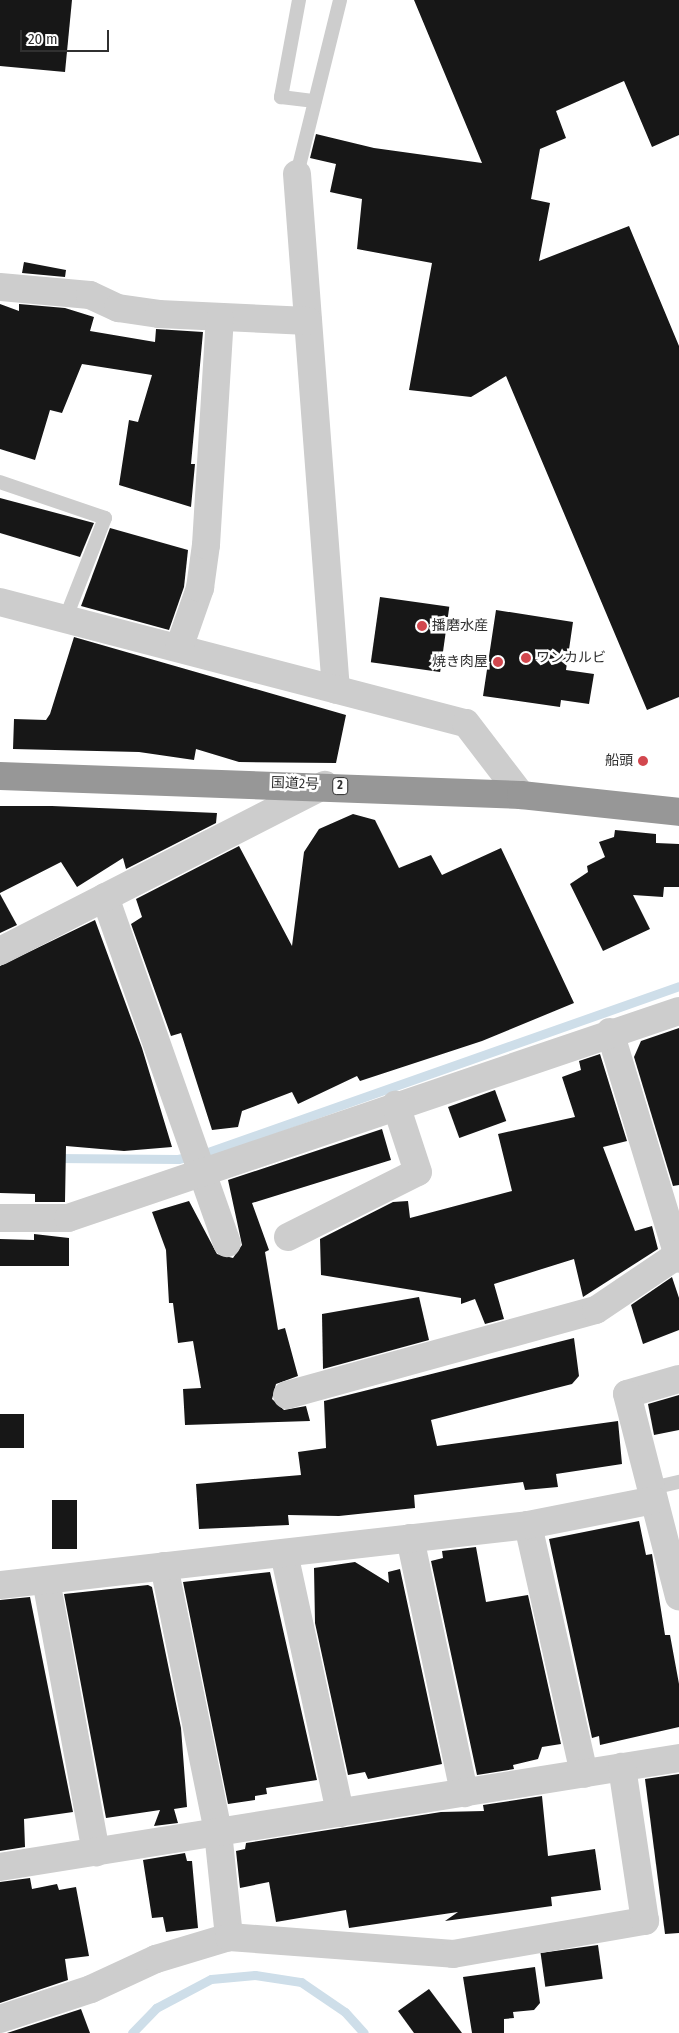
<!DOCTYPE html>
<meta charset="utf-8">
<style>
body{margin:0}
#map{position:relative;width:679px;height:2033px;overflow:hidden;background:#fff;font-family:"Fira Sans Condensed","Noto Sans JP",sans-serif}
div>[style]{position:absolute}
.stream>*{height:9px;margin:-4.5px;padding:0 4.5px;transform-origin:4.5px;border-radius:4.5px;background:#cedee9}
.building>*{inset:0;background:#171717;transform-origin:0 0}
.lane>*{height:14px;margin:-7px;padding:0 7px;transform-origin:7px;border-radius:7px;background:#cdcdcd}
.street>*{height:28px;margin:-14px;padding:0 14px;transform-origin:14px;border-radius:14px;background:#cdcdcd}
.highway>*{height:28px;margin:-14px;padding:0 14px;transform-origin:14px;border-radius:14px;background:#979797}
.dots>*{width:14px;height:14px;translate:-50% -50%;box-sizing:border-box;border:2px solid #fff;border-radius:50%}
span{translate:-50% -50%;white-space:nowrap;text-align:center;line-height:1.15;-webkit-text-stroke:5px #fff;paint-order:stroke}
.shield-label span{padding:1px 4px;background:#fff;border:1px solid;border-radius:4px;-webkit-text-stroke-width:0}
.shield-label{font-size:12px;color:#303030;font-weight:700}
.poi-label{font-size:14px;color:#303030}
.left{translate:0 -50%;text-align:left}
.right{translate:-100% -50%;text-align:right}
.street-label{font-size:14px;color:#303030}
.scale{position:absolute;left:20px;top:30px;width:89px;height:22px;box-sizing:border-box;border:2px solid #303030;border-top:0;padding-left:6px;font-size:15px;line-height:18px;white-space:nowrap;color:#303030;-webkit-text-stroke:4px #fff;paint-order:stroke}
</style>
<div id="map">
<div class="stream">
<i style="left:55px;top:1158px;width:123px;rotate:0.5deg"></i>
<i style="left:178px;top:1159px;width:31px;rotate:-13deg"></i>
<i style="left:208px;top:1152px;width:499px;rotate:-19.4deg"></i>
<i style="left:132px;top:2033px;width:35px;rotate:-46deg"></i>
<i style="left:156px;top:2008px;width:62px;rotate:-27.8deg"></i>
<i style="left:211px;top:1979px;width:44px;rotate:-5.2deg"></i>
<i style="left:255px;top:1975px;width:47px;rotate:8.7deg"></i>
<i style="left:301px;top:1982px;width:53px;rotate:34.3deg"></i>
<i style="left:345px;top:2012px;width:28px;rotate:48deg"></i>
</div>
<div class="building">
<i style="clip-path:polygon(0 0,72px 0,65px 72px,0 66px)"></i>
<i style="clip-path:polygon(414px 0,679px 0,679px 135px,652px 147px,624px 81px,556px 111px,566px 138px,540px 149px,531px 199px,550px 203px,539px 261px,629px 226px,679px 346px,679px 697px,647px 710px,506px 376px,471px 397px,409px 390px,432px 263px,357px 249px,362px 199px,330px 192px,336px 164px,310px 158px,316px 134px,374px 148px,482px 163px)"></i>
<i style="clip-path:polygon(24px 262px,66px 270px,65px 277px,22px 273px)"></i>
<i style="clip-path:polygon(0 304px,19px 311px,19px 304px,65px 308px,94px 317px,90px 331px,155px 342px,156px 329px,203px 332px,191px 464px,195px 464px,191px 507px,119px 485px,129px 420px,138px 422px,152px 375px,82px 364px,62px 413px,50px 410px,35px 460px,0 449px)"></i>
<i style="clip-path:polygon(0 498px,94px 523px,80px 557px,0 533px)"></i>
<i style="clip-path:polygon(110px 528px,188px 550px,184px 587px,169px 630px,81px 606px)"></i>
<i style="left:380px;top:597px;width:70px;height:66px;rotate:8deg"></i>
<i style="clip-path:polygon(496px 610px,573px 622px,566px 670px,594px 674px,589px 704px,561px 700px,560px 707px,483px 696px)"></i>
<i style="clip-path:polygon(74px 637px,346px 715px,336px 763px,239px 762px,196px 749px,194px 760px,139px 752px,13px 749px,14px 719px,46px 720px,50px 714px)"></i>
<i style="clip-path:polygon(0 806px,52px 806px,217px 813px,216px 823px,126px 869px,123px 858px,77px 887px,61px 862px,0 893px)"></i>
<i style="clip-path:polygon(353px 814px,375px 820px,399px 868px,431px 855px,442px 875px,501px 848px,574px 1003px,482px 1041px,360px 1081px,357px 1076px,298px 1104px,292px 1092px,242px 1111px,238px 1127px,212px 1130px,181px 1033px,171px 1036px,131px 924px,142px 917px,136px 899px,239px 846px,292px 946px,304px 852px,319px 829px)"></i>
<i style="clip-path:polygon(615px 830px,656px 834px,656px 843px,679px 844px,679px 887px,664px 887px,663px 897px,633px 895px,650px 929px,603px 951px,570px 884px,588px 872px,587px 866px,605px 857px,599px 842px,614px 837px)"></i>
<i style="clip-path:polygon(0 894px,17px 925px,0 933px)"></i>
<i style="clip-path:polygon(95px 920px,142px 1048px,172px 1147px,124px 1151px,66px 1146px,65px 1202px,35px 1202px,35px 1194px,0 1193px,0 966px)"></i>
<i style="clip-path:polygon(679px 1028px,679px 1185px,673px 1186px,634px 1057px,641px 1041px)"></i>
<i style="clip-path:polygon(600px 1054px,627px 1141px,603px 1147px,635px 1231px,652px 1226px,658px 1249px,583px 1297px,574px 1259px,494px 1284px,504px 1319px,485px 1324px,475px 1299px,461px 1304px,461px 1298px,321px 1275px,320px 1239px,393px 1202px,408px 1201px,410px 1218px,512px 1191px,498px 1134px,575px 1117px,562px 1077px,581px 1070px,579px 1061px)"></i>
<i style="left:495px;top:1090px;width:33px;height:50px;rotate:70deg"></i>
<i style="clip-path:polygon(382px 1129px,391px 1160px,252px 1203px,269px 1250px,265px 1252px,278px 1330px,285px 1328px,298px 1376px,276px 1384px,272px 1399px,284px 1410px,306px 1406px,310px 1421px,185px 1425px,183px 1389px,201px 1388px,193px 1341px,178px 1343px,173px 1303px,169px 1303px,166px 1250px,152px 1212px,189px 1201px,217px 1254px,233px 1258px,242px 1245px,228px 1180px)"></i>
<i style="clip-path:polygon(34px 1234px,69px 1238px,69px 1266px,0 1266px,0 1239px,34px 1240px)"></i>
<i style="clip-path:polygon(672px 1277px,679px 1298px,679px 1330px,643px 1344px,631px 1305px)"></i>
<i style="clip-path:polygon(419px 1297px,429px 1340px,323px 1369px,322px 1314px)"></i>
<i style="clip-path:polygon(574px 1338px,579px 1376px,572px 1384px,431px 1420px,437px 1446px,618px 1421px,622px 1464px,556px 1474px,558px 1487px,525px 1490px,523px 1482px,414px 1495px,415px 1508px,339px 1516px,288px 1515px,289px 1525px,199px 1529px,196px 1484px,301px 1475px,298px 1452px,326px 1448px,324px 1401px)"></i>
<i style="clip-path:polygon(679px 1395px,679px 1430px,654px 1435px,648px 1404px)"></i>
<i style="left:0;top:1414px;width:24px;height:34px"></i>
<i style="left:52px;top:1500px;width:25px;height:49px"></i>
<i style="clip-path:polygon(639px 1521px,646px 1555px,652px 1554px,665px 1635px,670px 1635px,679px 1684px,679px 1727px,600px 1745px,599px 1736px,592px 1738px,549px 1539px)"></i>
<i style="clip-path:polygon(476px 1547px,486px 1602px,528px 1595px,561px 1744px,542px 1747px,538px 1759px,513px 1765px,514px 1769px,477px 1775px,431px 1561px,443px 1558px,442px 1551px)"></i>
<i style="clip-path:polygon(355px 1562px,389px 1583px,388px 1572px,400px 1569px,442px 1764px,368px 1779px,365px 1772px,348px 1775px,315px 1623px,314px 1568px)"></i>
<i style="clip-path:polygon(270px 1572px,317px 1780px,266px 1788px,267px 1794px,255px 1796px,255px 1800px,228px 1804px,183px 1582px)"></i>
<i style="clip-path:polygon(148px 1585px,152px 1587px,181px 1728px,187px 1807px,174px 1809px,178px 1823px,154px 1826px,160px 1810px,106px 1818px,64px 1594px)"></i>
<i style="clip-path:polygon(30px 1597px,73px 1812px,24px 1819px,25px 1847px,0 1851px,0 1600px)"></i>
<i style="clip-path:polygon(679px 1774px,679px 1933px,665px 1934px,645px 1779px)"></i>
<i style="clip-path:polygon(542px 1796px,548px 1856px,595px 1849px,601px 1890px,551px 1897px,552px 1906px,445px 1921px,458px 1912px,349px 1928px,346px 1910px,276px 1922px,269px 1882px,240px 1888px,236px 1851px,245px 1849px,246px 1843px,441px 1812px,484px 1811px,483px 1805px)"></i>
<i style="clip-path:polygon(185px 1853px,187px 1861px,192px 1861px,198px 1928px,166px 1932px,163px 1917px,152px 1918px,143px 1860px)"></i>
<i style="clip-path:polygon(30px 1878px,32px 1889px,57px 1884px,59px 1890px,76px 1887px,89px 1956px,65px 1959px,68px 1980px,0 2003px,0 1882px)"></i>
<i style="left:598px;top:1945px;width:34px;height:58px;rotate:82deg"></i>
<i style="clip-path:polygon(535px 1967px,540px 2003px,534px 2010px,513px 2012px,514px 2018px,504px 2019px,504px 2033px,472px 2033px,463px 1977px)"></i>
<i style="clip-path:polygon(429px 1989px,462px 2033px,414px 2033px,398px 2011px)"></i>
<i style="clip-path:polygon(81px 2009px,90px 2033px,7px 2033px)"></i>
</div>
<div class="lane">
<i style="left:299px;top:0;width:99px;rotate:100.5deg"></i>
<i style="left:281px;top:97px;width:34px;rotate:7deg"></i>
<i style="left:297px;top:174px;width:179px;rotate:-76.1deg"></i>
<i style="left:0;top:482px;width:111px;rotate:18.9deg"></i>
<i style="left:105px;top:518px;width:106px;rotate:111.5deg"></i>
<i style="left:652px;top:1488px;width:28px;rotate:-13deg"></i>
</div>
<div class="street">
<i style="left:297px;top:174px;width:517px;rotate:85.68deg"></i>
<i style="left:0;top:287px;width:90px;rotate:5.1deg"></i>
<i style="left:90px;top:295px;width:31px;rotate:25deg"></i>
<i style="left:118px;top:308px;width:41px;rotate:8.3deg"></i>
<i style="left:159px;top:314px;width:149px;rotate:2.7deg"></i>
<i style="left:0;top:602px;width:481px;rotate:14.6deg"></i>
<i style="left:466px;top:723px;width:91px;rotate:52.6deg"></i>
<i style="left:179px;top:648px;width:64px;rotate:-70.7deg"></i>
<i style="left:200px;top:588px;width:43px;rotate:-82.1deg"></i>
<i style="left:206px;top:545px;width:227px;rotate:-86.5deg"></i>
<i style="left:105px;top:897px;width:367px;rotate:70.6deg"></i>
<i style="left:0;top:951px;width:365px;rotate:-27.1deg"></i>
<i style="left:610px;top:1032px;width:237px;rotate:73.1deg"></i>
<i style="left:0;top:1218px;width:68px"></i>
<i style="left:68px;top:1218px;width:645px;rotate:-18.72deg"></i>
<i style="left:288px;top:1237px;width:145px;rotate:-26.6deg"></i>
<i style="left:418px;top:1172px;width:71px;rotate:-108.2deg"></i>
<i style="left:679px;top:1379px;width:54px;rotate:163.9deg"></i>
<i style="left:627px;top:1394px;width:209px;rotate:75.6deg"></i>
<i style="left:287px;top:1395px;width:320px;rotate:-15.4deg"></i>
<i style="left:596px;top:1310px;width:100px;rotate:-34deg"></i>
<i style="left:528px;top:1525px;width:255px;rotate:77.3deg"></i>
<i style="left:410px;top:1538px;width:261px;rotate:78deg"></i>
<i style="left:284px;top:1553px;width:266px;rotate:77.8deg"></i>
<i style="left:164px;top:1566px;width:271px;rotate:78.5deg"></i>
<i style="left:218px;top:1832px;width:106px;rotate:84deg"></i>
<i style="left:46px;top:1580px;width:277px;rotate:79.6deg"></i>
<i style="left:0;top:1585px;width:531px;rotate:-6.48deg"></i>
<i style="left:528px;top:1525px;width:128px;rotate:-11.2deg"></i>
<i style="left:0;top:1867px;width:688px;rotate:-9.12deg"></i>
<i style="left:0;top:2019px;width:96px;rotate:-18.2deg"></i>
<i style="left:91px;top:1989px;width:72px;rotate:-24.8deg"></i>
<i style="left:156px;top:1959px;width:76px;rotate:-16.8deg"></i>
<i style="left:229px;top:1937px;width:225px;rotate:4.3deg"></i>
<i style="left:453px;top:1954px;width:195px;rotate:-9.8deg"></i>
<i style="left:645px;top:1921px;width:156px;rotate:-98.5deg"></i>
</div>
<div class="highway">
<i style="left:0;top:776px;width:521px;rotate:2.09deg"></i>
<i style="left:521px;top:795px;width:159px;rotate:6.1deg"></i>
</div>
<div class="dots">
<i style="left:422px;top:626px;background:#d2474e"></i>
<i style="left:526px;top:658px;background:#d2474e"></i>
<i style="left:498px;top:662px;background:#d2474e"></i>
<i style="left:643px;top:761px;background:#d2474e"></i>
</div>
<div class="shield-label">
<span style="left:340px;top:786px">2</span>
</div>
<div class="poi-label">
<span class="left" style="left:432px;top:626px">播磨水産</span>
<span class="left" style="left:536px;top:658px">ワンカルビ</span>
<span class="right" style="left:488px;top:662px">焼き肉屋</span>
<span class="right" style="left:633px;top:761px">船頭</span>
</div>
<div class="street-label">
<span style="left:295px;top:784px;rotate:2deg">国道2号</span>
</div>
<div class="scale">20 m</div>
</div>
